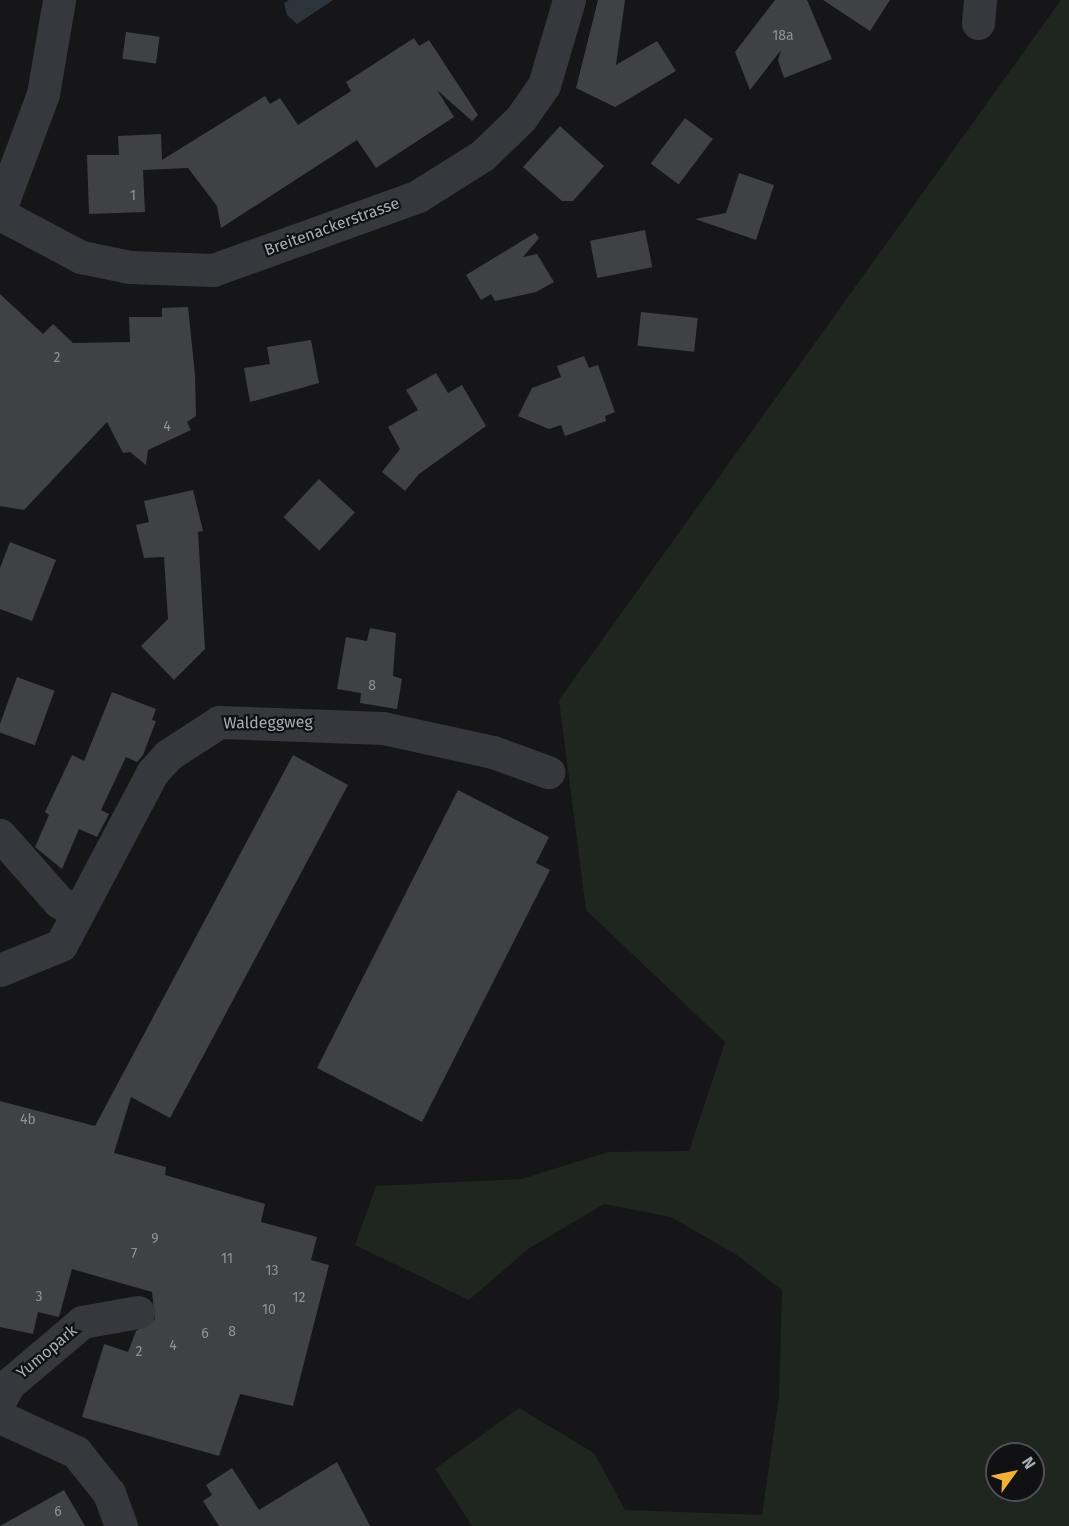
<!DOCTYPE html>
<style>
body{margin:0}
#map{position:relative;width:1069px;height:1526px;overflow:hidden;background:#161618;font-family:"Fira Sans",sans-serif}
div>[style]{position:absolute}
.green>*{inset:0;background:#1e261f}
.water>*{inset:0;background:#2c353c}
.building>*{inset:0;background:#404145;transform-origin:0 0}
.minor>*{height:33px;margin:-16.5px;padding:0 16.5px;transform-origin:16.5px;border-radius:16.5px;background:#37383d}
span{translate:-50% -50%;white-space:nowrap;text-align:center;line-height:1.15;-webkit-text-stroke:4.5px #111113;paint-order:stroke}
.number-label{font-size:14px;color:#8e929b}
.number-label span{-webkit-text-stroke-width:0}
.street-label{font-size:16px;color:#a8adb8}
.north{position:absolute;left:985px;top:1442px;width:60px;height:60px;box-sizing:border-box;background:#111113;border:2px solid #4d4f55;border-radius:50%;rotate:57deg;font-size:16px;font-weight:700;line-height:24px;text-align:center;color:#a8adb8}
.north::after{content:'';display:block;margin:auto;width:21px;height:27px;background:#f2b134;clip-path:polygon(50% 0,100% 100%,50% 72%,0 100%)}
</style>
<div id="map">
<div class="green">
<i style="clip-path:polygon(evenodd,1061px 0,1069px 0,1069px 1526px,472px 1526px,435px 1469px,519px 1408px,594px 1453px,625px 1510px,762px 1515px,779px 1396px,782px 1290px,737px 1255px,671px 1217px,604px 1204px,528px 1249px,469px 1300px,355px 1245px,376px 1186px,522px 1179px,608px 1152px,689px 1151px,725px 1042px,586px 910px,559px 700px,1061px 0,997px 1454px,1033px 1454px,1033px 1490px,997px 1490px,997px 1454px)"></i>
</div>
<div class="water">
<i style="clip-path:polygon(289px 0,333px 0,297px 24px,287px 15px,284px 3px)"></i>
</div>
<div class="building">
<i style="clip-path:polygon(598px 0,625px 0,616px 65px,657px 41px,676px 71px,615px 107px,576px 88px)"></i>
<i style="clip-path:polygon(775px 0,807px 0,832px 59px,784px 78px,778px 60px,781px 50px,750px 90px,735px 52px)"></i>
<i style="clip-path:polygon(823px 0,890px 0,870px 31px)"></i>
<i style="left:126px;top:32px;width:34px;height:27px;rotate:8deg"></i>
<i style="clip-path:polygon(414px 38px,419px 46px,429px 40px,478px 115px,472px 121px,437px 90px,454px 117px,376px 168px,357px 140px,221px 228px,217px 206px,188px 168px,143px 170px,145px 212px,89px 214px,87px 155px,119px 155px,118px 136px,161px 134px,162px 160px,265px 96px,270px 104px,280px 98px,298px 125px,351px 91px,346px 82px)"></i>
<i style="left:685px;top:118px;width:35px;height:57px;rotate:37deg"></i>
<i style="clip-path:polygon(560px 126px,604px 166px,573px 201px,562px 201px,523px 167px)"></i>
<i style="clip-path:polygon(739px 173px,774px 185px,756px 240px,695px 219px,726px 213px)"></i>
<i style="left:645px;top:230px;width:38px;height:56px;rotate:79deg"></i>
<i style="clip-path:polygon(535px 233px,539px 238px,523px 257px,537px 254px,554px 282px,536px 292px,495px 301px,491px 294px,481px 300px,466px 275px)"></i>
<i style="clip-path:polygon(0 294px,43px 334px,53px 324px,73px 343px,130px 342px,129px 317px,162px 317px,162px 308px,188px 307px,195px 375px,196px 416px,187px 422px,191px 430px,148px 450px,146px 465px,130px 452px,123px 453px,107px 422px,24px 510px,0 506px)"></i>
<i style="left:641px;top:312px;width:57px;height:34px;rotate:6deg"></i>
<i style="clip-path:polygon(311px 340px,319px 383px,250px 402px,244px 368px,270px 364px,267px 347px)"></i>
<i style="clip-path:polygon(584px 356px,589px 368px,598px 365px,615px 412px,605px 416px,606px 421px,565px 436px,561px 425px,549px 429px,518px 416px,532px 388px,561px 377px,557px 366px)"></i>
<i style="clip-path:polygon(436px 373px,448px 393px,462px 385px,486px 426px,419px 474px,405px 491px,382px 472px,400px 449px,388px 427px,418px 410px,406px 390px)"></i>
<i style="left:319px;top:479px;width:49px;height:52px;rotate:43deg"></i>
<i style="clip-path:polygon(193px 490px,203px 531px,198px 532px,205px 649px,174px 680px,141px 646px,168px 619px,164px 557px,144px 558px,136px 525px,149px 522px,144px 501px)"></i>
<i style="clip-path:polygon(10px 542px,56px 560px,32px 621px,0 609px,0 568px)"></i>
<i style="clip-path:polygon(370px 628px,396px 633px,393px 676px,402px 679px,397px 709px,360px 703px,361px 693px,337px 689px,346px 637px,367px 641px)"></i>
<i style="left:17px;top:677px;width:40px;height:58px;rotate:20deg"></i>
<i style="clip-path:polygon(112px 692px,156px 709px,152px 720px,156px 721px,143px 755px,137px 762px,126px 757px,101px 810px,109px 814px,97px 837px,79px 829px,62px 869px,35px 847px,49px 815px,45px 812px,72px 755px,84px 761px)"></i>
<i style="clip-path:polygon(293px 755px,348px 785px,170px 1118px,131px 1097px,114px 1153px,166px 1167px,165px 1175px,265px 1204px,261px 1222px,317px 1237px,311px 1260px,329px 1265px,293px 1406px,240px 1394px,219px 1456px,82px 1417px,104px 1344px,128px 1352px,136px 1331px,155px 1319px,152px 1292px,72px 1269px,59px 1317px,38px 1312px,33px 1334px,0 1327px,0 1101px,95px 1126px)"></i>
<i style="clip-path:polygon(458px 790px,549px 837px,536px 863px,550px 870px,422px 1122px,317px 1068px)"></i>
<i style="clip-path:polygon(337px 1462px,370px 1526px,219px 1526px,203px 1501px,212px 1495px,206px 1485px,232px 1468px,259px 1510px)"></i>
<i style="clip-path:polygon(64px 1490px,85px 1526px,0 1526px)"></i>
</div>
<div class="minor">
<i style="left:978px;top:23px;width:23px;rotate:-85deg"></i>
<i style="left:0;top:209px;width:123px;rotate:-69.5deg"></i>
<i style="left:43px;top:94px;width:95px;rotate:-80.3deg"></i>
<i style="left:0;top:214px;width:92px;rotate:28deg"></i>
<i style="left:81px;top:257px;width:50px;rotate:11.5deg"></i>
<i style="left:130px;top:267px;width:83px;rotate:2.1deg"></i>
<i style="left:213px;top:270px;width:218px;rotate:-19.8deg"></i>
<i style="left:418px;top:196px;width:77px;rotate:-32.2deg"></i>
<i style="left:483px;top:155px;width:53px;rotate:-44.2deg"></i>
<i style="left:521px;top:118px;width:40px;rotate:-55.1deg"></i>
<i style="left:544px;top:85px;width:89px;rotate:-73.6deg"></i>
<i style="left:0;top:835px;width:89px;rotate:48.6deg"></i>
<i style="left:59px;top:902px;width:22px;rotate:27deg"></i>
<i style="left:0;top:970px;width:66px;rotate:-22.3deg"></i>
<i style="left:61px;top:945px;width:195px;rotate:-62.1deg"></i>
<i style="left:152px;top:773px;width:24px;rotate:-48deg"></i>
<i style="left:168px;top:755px;width:61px;rotate:-32.9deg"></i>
<i style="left:219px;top:722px;width:164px;rotate:2.1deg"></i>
<i style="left:383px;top:728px;width:113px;rotate:12.3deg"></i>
<i style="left:493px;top:752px;width:59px;rotate:20deg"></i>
<i style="left:0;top:1400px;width:18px;rotate:-61deg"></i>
<i style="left:9px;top:1384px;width:96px;rotate:-40.3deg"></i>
<i style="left:82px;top:1322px;width:57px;rotate:-10.1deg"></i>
<i style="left:0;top:1417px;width:84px;rotate:24.7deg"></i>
<i style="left:76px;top:1452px;width:53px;rotate:51.2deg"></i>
<i style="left:109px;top:1493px;width:35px;rotate:70deg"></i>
</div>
<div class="number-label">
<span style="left:783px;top:36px">18a</span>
<span style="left:133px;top:196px">1</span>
<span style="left:57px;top:358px">2</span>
<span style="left:167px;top:427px">4</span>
<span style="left:372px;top:686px">8</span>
<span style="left:28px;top:1120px">4b</span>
<span style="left:155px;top:1239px">9</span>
<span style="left:134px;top:1254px">7</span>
<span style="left:227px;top:1259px">11</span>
<span style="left:272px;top:1271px">13</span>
<span style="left:39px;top:1297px">3</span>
<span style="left:299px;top:1298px">12</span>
<span style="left:269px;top:1310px">10</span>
<span style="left:232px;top:1332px">8</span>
<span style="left:205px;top:1334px">6</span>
<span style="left:173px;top:1346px">4</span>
<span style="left:139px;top:1352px">2</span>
<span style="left:58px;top:1512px">6</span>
</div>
<div class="street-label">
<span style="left:332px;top:227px;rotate:-20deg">Breitenackerstrasse</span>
<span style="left:268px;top:723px;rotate:-1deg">Waldeggweg</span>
<span style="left:47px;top:1352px;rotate:-40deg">Yumopark</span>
</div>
<div class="north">N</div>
</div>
